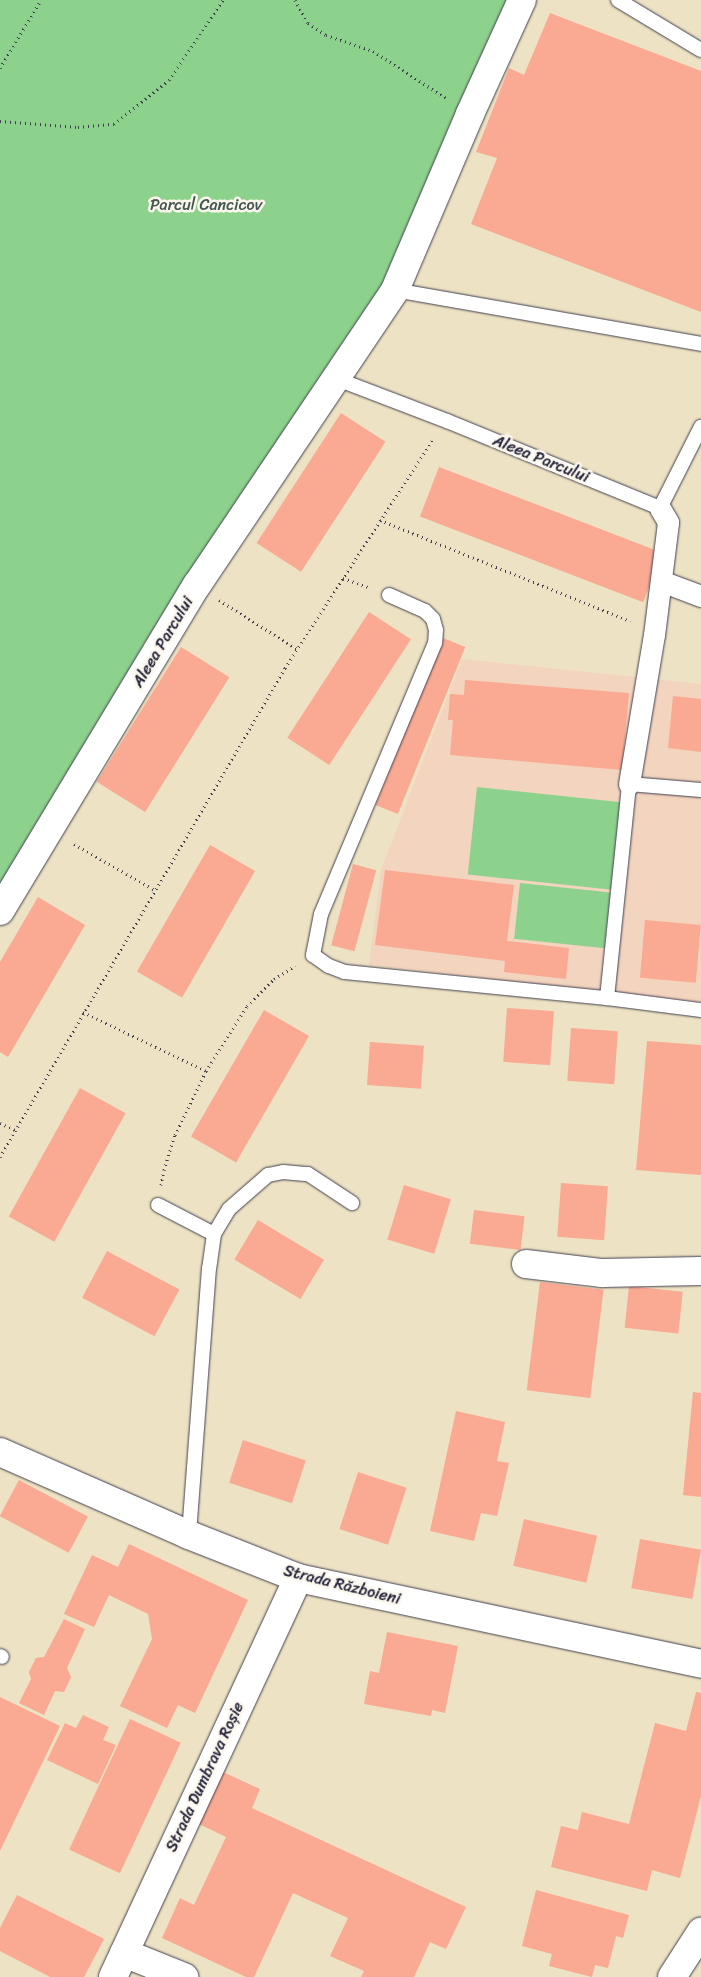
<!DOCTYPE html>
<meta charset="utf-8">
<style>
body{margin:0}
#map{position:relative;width:701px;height:1977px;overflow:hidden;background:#ede2c3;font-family:Sriracha,sans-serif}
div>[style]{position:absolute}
.built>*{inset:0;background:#f3d4bf}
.green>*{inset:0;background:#8dd28c;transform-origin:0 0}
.building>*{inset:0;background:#faa993;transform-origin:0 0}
.path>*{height:3px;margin-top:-1.5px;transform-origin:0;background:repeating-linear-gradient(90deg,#403f4f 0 1px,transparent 0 5px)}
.roads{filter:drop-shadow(0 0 1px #403f4f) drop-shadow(0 0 1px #403f4f)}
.service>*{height:14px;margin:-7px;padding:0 7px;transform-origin:7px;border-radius:7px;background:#fff}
.pedestrian>*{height:21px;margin:-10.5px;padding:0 10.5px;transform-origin:10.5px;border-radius:10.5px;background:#fff}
.minor>*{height:28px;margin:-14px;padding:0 14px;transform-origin:14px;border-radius:14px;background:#fff}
.tertiary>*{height:28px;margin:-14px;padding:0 14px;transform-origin:14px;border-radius:14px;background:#fff}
span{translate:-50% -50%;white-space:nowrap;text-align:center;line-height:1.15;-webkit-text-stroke:5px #fbf7ec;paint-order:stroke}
.park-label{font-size:16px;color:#425753}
.street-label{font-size:16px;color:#22223b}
</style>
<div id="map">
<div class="built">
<i style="clip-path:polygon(462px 659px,701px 684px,701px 1003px,369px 965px,381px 870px)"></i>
</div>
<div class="green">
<i style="clip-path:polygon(0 0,522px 0,395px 290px,0 913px)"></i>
<i style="left:477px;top:787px;width:145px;height:88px;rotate:6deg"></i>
<i style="left:520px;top:883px;width:91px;height:56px;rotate:6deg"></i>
</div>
<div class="building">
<i style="clip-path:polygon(550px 13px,701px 71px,701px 312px,471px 224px,497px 158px,476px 152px,509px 68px,524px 75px)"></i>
<i style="left:341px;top:413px;width:53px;height:155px;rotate:33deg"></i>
<i style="left:439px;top:467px;width:239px;height:53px;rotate:21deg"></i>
<i style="left:369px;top:612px;width:50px;height:150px;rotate:33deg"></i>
<i style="left:443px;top:638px;width:24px;height:180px;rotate:22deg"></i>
<i style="left:181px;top:647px;width:57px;height:159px;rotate:32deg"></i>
<i style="clip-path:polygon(465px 680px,629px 693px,622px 770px,450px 755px,453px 720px,448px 720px,450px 694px,464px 695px)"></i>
<i style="clip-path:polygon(673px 696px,701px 699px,701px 752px,668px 748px)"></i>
<i style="left:210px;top:845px;width:52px;height:146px;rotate:30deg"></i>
<i style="left:353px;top:864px;width:24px;height:84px;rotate:15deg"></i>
<i style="clip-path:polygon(385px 870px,514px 885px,507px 941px,569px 948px,566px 979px,504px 972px,505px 961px,375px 945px)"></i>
<i style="clip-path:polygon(38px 897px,85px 925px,8px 1057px,0 1052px,0 962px)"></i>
<i style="left:645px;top:920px;width:56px;height:58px;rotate:5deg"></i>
<i style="left:507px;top:1008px;width:47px;height:54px;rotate:4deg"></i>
<i style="left:264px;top:1010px;width:52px;height:146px;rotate:30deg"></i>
<i style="left:571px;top:1028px;width:47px;height:53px;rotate:4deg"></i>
<i style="clip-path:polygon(647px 1041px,701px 1045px,701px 1175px,636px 1170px)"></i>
<i style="left:370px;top:1042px;width:54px;height:43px;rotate:4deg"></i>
<i style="left:80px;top:1088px;width:52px;height:147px;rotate:29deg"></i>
<i style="left:561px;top:1183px;width:47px;height:54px;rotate:4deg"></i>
<i style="left:404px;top:1185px;width:49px;height:57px;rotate:17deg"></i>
<i style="left:474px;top:1210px;width:51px;height:34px;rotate:7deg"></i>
<i style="left:258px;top:1220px;width:77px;height:46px;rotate:31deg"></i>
<i style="left:107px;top:1251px;width:82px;height:53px;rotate:28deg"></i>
<i style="left:540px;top:1282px;width:64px;height:109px;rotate:7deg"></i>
<i style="left:629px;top:1286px;width:54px;height:42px;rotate:6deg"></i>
<i style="clip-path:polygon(693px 1392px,701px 1393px,701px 1497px,683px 1495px)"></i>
<i style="clip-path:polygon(456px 1411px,505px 1422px,497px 1461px,509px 1463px,497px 1516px,481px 1513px,474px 1541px,430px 1531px)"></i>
<i style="left:243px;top:1440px;width:66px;height:45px;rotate:18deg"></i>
<i style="left:358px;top:1472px;width:51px;height:60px;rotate:18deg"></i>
<i style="left:19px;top:1480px;width:78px;height:41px;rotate:28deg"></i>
<i style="left:524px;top:1519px;width:75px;height:48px;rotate:13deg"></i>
<i style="left:640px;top:1539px;width:62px;height:50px;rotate:10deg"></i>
<i style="clip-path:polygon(129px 1544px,248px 1600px,195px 1713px,178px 1705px,167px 1728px,120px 1706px,152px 1639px,148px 1614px,109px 1595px,94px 1627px,64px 1614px,92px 1555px,118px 1567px)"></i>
<i style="clip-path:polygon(64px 1619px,85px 1629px,67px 1668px,71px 1677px,64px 1692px,55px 1691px,44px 1715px,19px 1703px,31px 1679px,29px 1672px,36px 1658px,44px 1657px)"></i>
<i style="clip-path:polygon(387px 1632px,458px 1646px,445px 1713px,432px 1710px,431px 1716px,364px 1704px,370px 1671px,379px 1673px)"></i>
<i style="clip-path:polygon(696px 1692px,701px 1693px,701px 1796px,680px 1878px,652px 1870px,647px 1891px,551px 1867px,561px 1826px,578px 1830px,582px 1812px,629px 1824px,655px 1723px,686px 1731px)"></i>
<i style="clip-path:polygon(0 1697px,60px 1726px,0 1851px)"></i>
<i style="clip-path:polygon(83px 1715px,109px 1727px,103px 1740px,116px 1745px,98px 1784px,47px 1760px,65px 1723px,76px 1728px)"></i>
<i style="left:130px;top:1719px;width:56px;height:144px;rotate:25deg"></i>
<i style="clip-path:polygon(223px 1772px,260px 1789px,252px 1808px,466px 1907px,446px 1949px,430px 1942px,414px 1977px,361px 1977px,364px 1971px,330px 1956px,348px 1918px,293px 1893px,254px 1977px,246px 1977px,162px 1938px,180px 1898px,194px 1905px,226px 1837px,199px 1824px)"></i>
<i style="clip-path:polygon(536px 1890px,629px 1915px,623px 1938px,616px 1936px,608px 1968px,595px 1965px,592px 1977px,549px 1966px,552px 1954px,522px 1946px)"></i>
<i style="clip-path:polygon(17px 1895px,104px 1939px,84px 1977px,50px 1977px,0 1951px,0 1928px)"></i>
</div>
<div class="path">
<i style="left:295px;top:0;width:26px;rotate:61deg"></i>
<i style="left:308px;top:23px;width:22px;rotate:34deg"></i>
<i style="left:326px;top:35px;width:50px;rotate:18.8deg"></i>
<i style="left:373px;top:51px;width:87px;rotate:32.8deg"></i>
<i style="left:0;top:68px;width:79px;rotate:-58.9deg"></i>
<i style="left:0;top:121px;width:78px;rotate:4.4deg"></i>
<i style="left:78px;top:127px;width:36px;rotate:-5deg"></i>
<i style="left:114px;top:124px;width:70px;rotate:-38.7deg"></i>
<i style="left:169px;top:80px;width:97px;rotate:-56deg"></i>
<i style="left:380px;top:520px;width:270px;rotate:22deg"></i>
<i style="left:343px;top:578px;width:29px;rotate:20deg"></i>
<i style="left:219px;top:600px;width:92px;rotate:32.1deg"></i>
<i style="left:74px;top:844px;width:93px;rotate:29.6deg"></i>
<i style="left:83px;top:1012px;width:136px;rotate:25.6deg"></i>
<i style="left:0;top:1123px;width:17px;rotate:25deg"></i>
<i style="left:0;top:1157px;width:566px;rotate:-59.77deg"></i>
<i style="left:285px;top:668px;width:273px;rotate:-57.1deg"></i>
<i style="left:161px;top:1185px;width:15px;rotate:-79deg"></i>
<i style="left:164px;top:1170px;width:37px;rotate:-73deg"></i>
<i style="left:175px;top:1135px;width:71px;rotate:-64.2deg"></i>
<i style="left:206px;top:1071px;width:77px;rotate:-57.8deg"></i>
<i style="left:247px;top:1006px;width:38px;rotate:-45deg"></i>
<i style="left:274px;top:979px;width:25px;rotate:-32deg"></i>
</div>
<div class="roads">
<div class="service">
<i style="left:618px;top:0;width:97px;rotate:31.1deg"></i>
<i style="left:395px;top:290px;width:311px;rotate:10deg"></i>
<i style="left:337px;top:379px;width:118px;rotate:20.9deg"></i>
<i style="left:447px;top:421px;width:230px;rotate:22.2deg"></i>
<i style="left:660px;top:508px;width:91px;rotate:-63.2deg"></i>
<i style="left:389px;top:595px;width:39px;rotate:24deg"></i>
<i style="left:425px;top:611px;width:11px;rotate:45deg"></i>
<i style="left:433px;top:619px;width:11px;rotate:75deg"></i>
<i style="left:436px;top:630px;width:13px;rotate:94deg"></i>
<i style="left:435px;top:643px;width:294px;rotate:112.8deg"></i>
<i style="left:321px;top:914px;width:42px;rotate:101deg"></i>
<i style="left:313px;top:955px;width:19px;rotate:35deg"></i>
<i style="left:329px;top:966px;width:17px;rotate:21deg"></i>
<i style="left:345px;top:972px;width:263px;rotate:5.7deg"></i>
<i style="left:607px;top:998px;width:95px;rotate:7.3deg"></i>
<i style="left:607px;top:998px;width:215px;rotate:-84.1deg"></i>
<i style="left:629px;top:784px;width:72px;rotate:4.8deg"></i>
<i style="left:158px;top:1205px;width:63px;rotate:27.4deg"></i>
<i style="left:214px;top:1234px;width:34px;rotate:98deg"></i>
<i style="left:209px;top:1268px;width:268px;rotate:94.3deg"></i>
<i style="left:214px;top:1234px;width:29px;rotate:-59deg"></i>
<i style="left:229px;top:1209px;width:52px;rotate:-41.1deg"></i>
<i style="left:268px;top:1175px;width:15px;rotate:-11deg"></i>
<i style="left:283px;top:1172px;width:25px;rotate:5deg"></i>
<i style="left:308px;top:1174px;width:53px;rotate:33.4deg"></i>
<i style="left:0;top:1656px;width:2px;rotate:27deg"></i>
</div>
<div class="pedestrian">
<i style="left:661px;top:581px;width:43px;rotate:20.6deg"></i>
<i style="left:629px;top:784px;width:151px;rotate:-80.5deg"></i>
<i style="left:654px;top:635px;width:114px;rotate:-82.9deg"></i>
<i style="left:668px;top:522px;width:16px;rotate:-120deg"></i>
</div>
<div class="minor">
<i style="left:0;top:911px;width:381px;rotate:-58.9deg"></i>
<i style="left:197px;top:585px;width:355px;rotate:-56.1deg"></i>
<i style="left:395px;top:290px;width:191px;rotate:-66.9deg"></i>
<i style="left:470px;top:114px;width:125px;rotate:-65.5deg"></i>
<i style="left:526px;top:1264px;width:77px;rotate:6.8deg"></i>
<i style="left:602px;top:1273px;width:99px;rotate:-1.2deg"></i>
<i style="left:124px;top:1953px;width:65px;rotate:21.8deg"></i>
<i style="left:113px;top:1977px;width:440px;rotate:-65.1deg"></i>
<i style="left:672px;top:1977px;width:54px;rotate:-57.2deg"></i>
</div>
<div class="tertiary">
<i style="left:0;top:1452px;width:206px;rotate:23.7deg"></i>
<i style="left:189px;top:1535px;width:117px;rotate:21.5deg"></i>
<i style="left:298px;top:1578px;width:412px;rotate:12deg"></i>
</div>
</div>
<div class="park-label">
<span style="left:206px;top:205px">Parcul Cancicov</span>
</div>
<div class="street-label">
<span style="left:541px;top:459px;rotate:22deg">Aleea Parcului</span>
<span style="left:163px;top:642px;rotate:-59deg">Aleea Parcului</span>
<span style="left:342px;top:1585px;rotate:14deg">Strada Războieni</span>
<span style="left:205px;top:1777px;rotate:-65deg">Strada Dumbrava Roșie</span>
</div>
</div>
